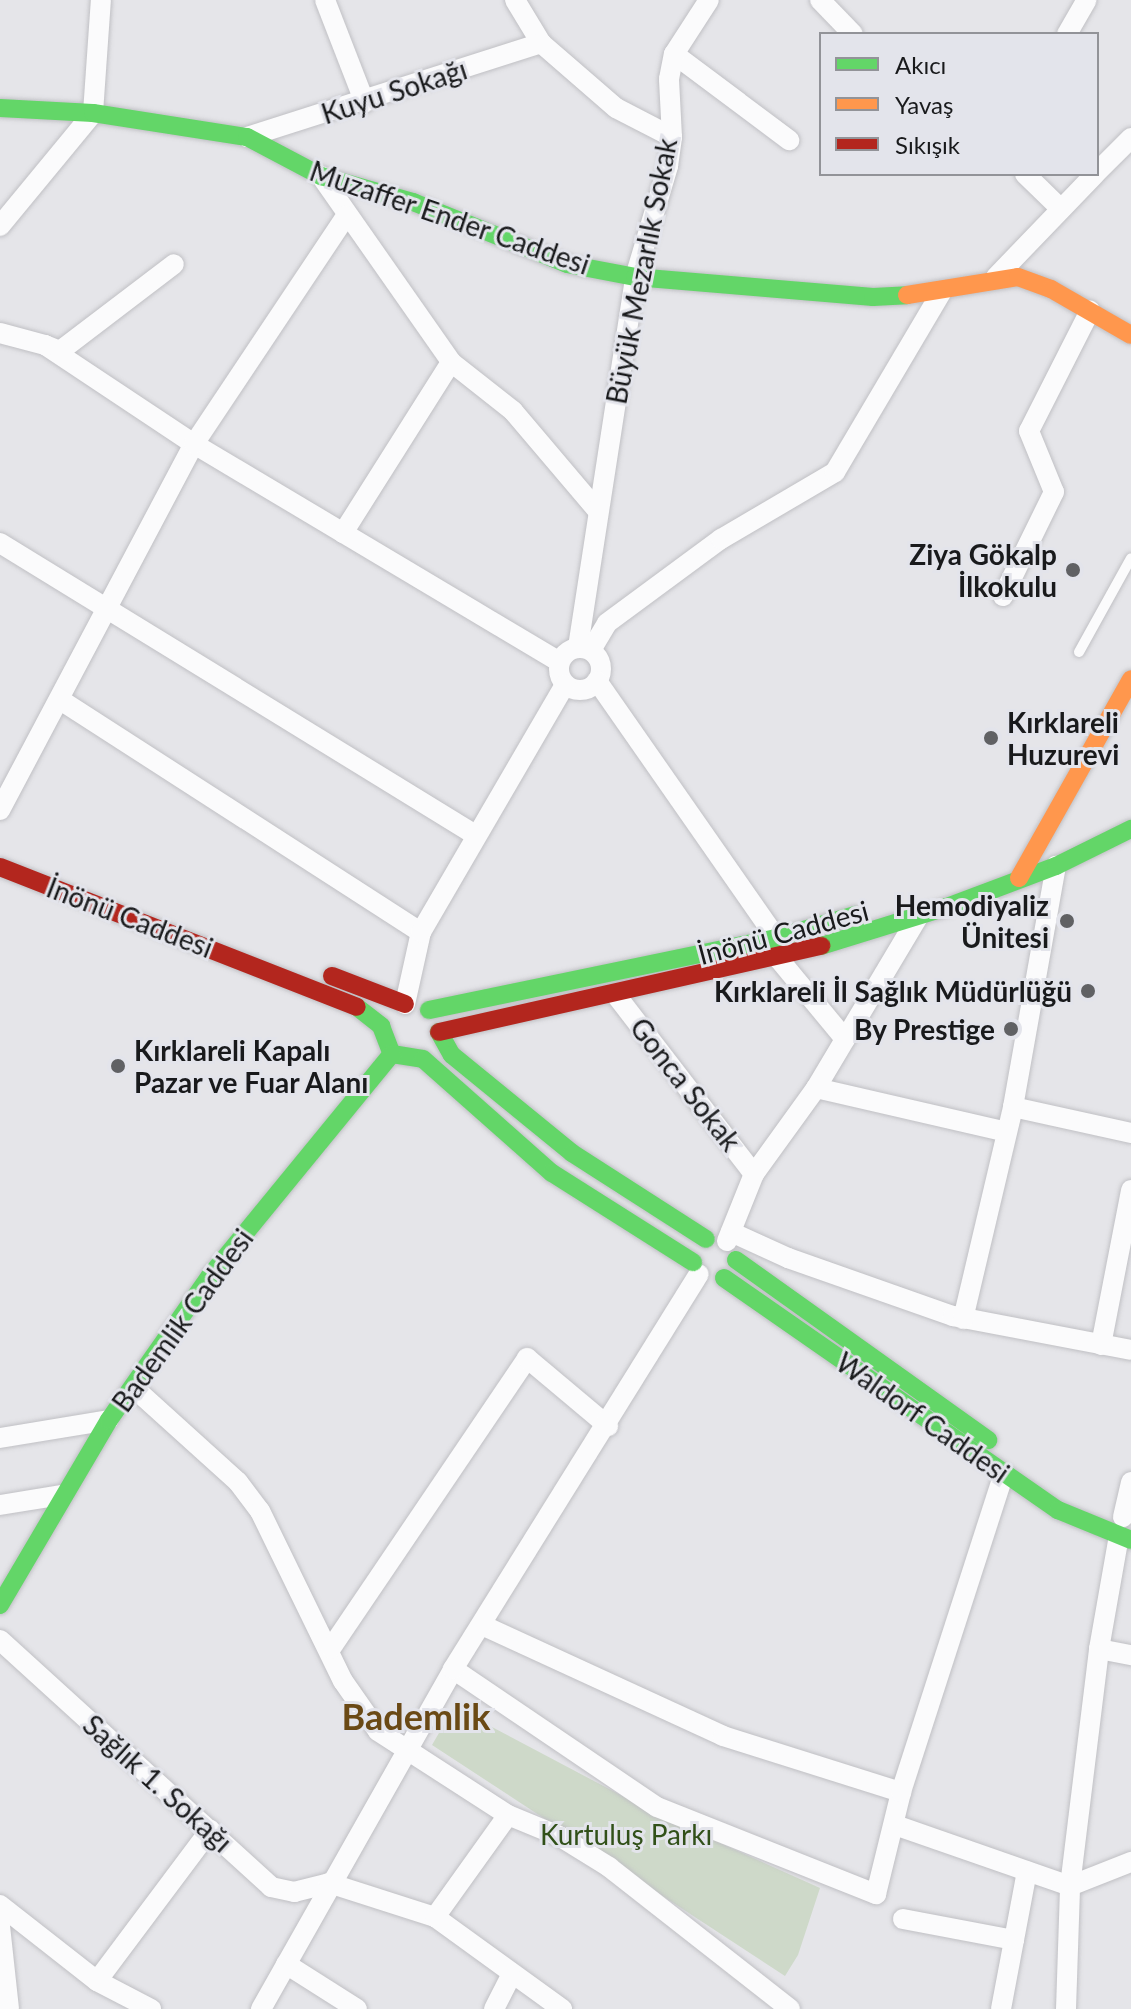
<!DOCTYPE html>
<meta charset="utf-8">
<style>
body{margin:0}
#map{position:relative;width:1131px;height:2009px;overflow:hidden;background:#e5e5e9;font-family:Lato,sans-serif}
div>[style]{position:absolute}
.green>*{inset:0;background:#ced9c9}
.roads{filter:drop-shadow(0 0 2px #c0c0c4) drop-shadow(0 0 2px #c0c0c4)}
.lane>*{height:10px;margin:-5px;padding:0 5px;transform-origin:5px;border-radius:5px;background:#fbfbfc}
.street>*{height:20px;margin:-10px;padding:0 10px;transform-origin:10px;border-radius:10px;background:#fbfbfc}
.street>.ring{margin:-10px;padding:0;box-sizing:content-box;background:none;border:20px solid #fbfbfc;border-radius:50%}
.fast>*{height:18px;margin:-9px;padding:0 9px;transform-origin:9px;border-radius:9px;background:#63d668}
.slow>*{height:18px;margin:-9px;padding:0 9px;transform-origin:9px;border-radius:9px;background:#ff974d}
.jam>*{height:18px;margin:-9px;padding:0 9px;transform-origin:9px;border-radius:9px;background:#b3261e}
.dots>*{width:22px;height:22px;translate:-50% -50%;box-sizing:border-box;border:4px solid #e3e4eb;border-radius:50%}
span{translate:-50% -50%;white-space:nowrap;text-align:center;line-height:1.15;-webkit-text-stroke:6px #e3e4eb;paint-order:stroke}
.street-label{font-size:28px;color:#191a1c}
.poi-label{font-size:28px;color:#191a1c;font-weight:700}
.right{translate:-100% -50%;text-align:right}
.left{translate:0 -50%;text-align:left}
.park-label{font-size:28px;color:#315019}
.district-label{font-size:36px;color:#6a4915;font-weight:700}
.legend{position:absolute;left:819px;top:32px;width:280px;height:144px;box-sizing:border-box;background:#e3e4eb;border:2px solid #929398;margin:0;padding:10px 14px;list-style:none;font-size:24px;color:#191a1c}
.legend li{display:flex;align-items:center;gap:16px;height:40px}
.legend b{width:40px;border:2px solid #929398}
</style>
<div id="map">
<div class="green">
<i style="clip-path:polygon(454px 1707px,664px 1818px,820px 1888px,798px 1955px,785px 1976px,432px 1745px)"></i>
</div>
<div class="roads">
<div class="lane">
<i style="left:1079px;top:652px;width:107px;rotate:-61deg"></i>
</div>
<div class="street">
<i style="left:325px;top:0;width:110px;rotate:68.8deg"></i>
<i style="left:515px;top:0;width:50px;rotate:58.8deg"></i>
<i style="left:541px;top:43px;width:99px;rotate:40.9deg"></i>
<i style="left:616px;top:108px;width:63px;rotate:27.4deg"></i>
<i style="left:820px;top:0;width:47px;rotate:45.9deg"></i>
<i style="left:1067px;top:34px;width:39px;rotate:-60deg"></i>
<i style="left:674px;top:54px;width:144px;rotate:36.8deg"></i>
<i style="left:247px;top:137px;width:309px;rotate:-17.7deg"></i>
<i style="left:1097px;top:172px;width:48px;rotate:-45deg"></i>
<i style="left:1025px;top:174px;width:50px;rotate:44.2deg"></i>
<i style="left:321px;top:176px;width:227px;rotate:55deg"></i>
<i style="left:451px;top:362px;width:79px;rotate:38.3deg"></i>
<i style="left:513px;top:411px;width:130px;rotate:49.7deg"></i>
<i style="left:0;top:226px;width:146px;rotate:-50.5deg"></i>
<i style="left:93px;top:113px;width:113px;rotate:-86deg"></i>
<i style="left:996px;top:277px;width:143px;rotate:-46.1deg"></i>
<i style="left:0;top:333px;width:47px;rotate:14.9deg"></i>
<i style="left:45px;top:345px;width:179px;rotate:33.6deg"></i>
<i style="left:194px;top:444px;width:425px;rotate:30.8deg"></i>
<i style="left:45px;top:345px;width:16px;rotate:22deg"></i>
<i style="left:60px;top:351px;width:143px;rotate:-37.3deg"></i>
<i style="left:343px;top:533px;width:202px;rotate:-57.7deg"></i>
<i style="left:0;top:543px;width:556px;rotate:31.55deg"></i>
<i style="left:1003px;top:596px;width:116px;rotate:-63.9deg"></i>
<i style="left:1054px;top:492px;width:66px;rotate:-112.3deg"></i>
<i style="left:1029px;top:431px;width:135px;rotate:-63.1deg"></i>
<i style="left:578px;top:647px;width:374px;rotate:-81.2deg"></i>
<i style="left:635px;top:277px;width:116px;rotate:-73.4deg"></i>
<i style="left:668px;top:166px;width:29px;rotate:-82deg"></i>
<i style="left:672px;top:137px;width:58px;rotate:-93deg"></i>
<i style="left:669px;top:79px;width:25px;rotate:-79deg"></i>
<i style="left:674px;top:54px;width:64px;rotate:-57.1deg"></i>
<i class="ring" style="left:559px;top:648px;width:22px;height:22px"></i>
<i style="left:591px;top:650px;width:31px;rotate:-59deg"></i>
<i style="left:607px;top:623px;width:142px;rotate:-36.4deg"></i>
<i style="left:721px;top:539px;width:132px;rotate:-30.4deg"></i>
<i style="left:835px;top:472px;width:208px;rotate:-59.4deg"></i>
<i style="left:597px;top:681px;width:313px;rotate:55.1deg"></i>
<i style="left:62px;top:701px;width:427px;rotate:32.8deg"></i>
<i style="left:0;top:810px;width:414px;rotate:-62.1deg"></i>
<i style="left:194px;top:444px;width:274px;rotate:-56.3deg"></i>
<i style="left:778px;top:958px;width:105px;rotate:50.4deg"></i>
<i style="left:616px;top:995px;width:226px;rotate:52.4deg"></i>
<i style="left:405px;top:1004px;width:74px;rotate:-77.5deg"></i>
<i style="left:421px;top:932px;width:286px;rotate:-59.8deg"></i>
<i style="left:816px;top:1088px;width:195px;rotate:13deg"></i>
<i style="left:1013px;top:1107px;width:121px;rotate:12.4deg"></i>
<i style="left:731px;top:1232px;width:63px;rotate:24.5deg"></i>
<i style="left:788px;top:1258px;width:175px;rotate:19.4deg"></i>
<i style="left:953px;top:1316px;width:181px;rotate:10.8deg"></i>
<i style="left:727px;top:1241px;width:72px;rotate:-68.1deg"></i>
<i style="left:754px;top:1174px;width:106px;rotate:-54.2deg"></i>
<i style="left:816px;top:1088px;width:201px;rotate:-59.2deg"></i>
<i style="left:963px;top:1319px;width:218px;rotate:-76.7deg"></i>
<i style="left:1013px;top:1107px;width:245px;rotate:-79.9deg"></i>
<i style="left:1101px;top:1345px;width:158px;rotate:-79deg"></i>
<i style="left:134px;top:1388px;width:140px;rotate:42.1deg"></i>
<i style="left:238px;top:1482px;width:36px;rotate:53deg"></i>
<i style="left:260px;top:1511px;width:189px;rotate:64deg"></i>
<i style="left:343px;top:1681px;width:61px;rotate:55deg"></i>
<i style="left:378px;top:1731px;width:155px;rotate:32.9deg"></i>
<i style="left:508px;top:1815px;width:55px;rotate:22.4deg"></i>
<i style="left:559px;top:1836px;width:59px;rotate:31.8deg"></i>
<i style="left:609px;top:1867px;width:230px;rotate:38.1deg"></i>
<i style="left:0;top:1438px;width:110px;rotate:-9.4deg"></i>
<i style="left:0;top:1505px;width:63px;rotate:-9.2deg"></i>
<i style="left:1123px;top:1517px;width:36px;rotate:-77deg"></i>
<i style="left:482px;top:1625px;width:265px;rotate:24.7deg"></i>
<i style="left:723px;top:1736px;width:187px;rotate:17.5deg"></i>
<i style="left:0;top:1640px;width:367px;rotate:42.3deg"></i>
<i style="left:271px;top:1887px;width:24px;rotate:12deg"></i>
<i style="left:294px;top:1892px;width:36px;rotate:-14deg"></i>
<i style="left:331px;top:1648px;width:350px;rotate:-55.9deg"></i>
<i style="left:527px;top:1358px;width:106px;rotate:40deg"></i>
<i style="left:1099px;top:1649px;width:33px;rotate:11deg"></i>
<i style="left:453px;top:1669px;width:246px;rotate:34.1deg"></i>
<i style="left:657px;top:1807px;width:236px;rotate:21.7deg"></i>
<i style="left:876px;top:1894px;width:105px;rotate:-76.2deg"></i>
<i style="left:901px;top:1792px;width:334px;rotate:-72.1deg"></i>
<i style="left:895px;top:1825px;width:185px;rotate:19.2deg"></i>
<i style="left:1070px;top:1886px;width:66px;rotate:-21.5deg"></i>
<i style="left:329px;top:1883px;width:111px;rotate:17.8deg"></i>
<i style="left:435px;top:1917px;width:157px;rotate:35.9deg"></i>
<i style="left:0;top:1905px;width:123px;rotate:38.1deg"></i>
<i style="left:97px;top:1981px;width:61px;rotate:27.4deg"></i>
<i style="left:435px;top:1917px;width:125px;rotate:-54.4deg"></i>
<i style="left:903px;top:1919px;width:113px;rotate:10.7deg"></i>
<i style="left:1014px;top:1940px;width:70px;rotate:100.7deg"></i>
<i style="left:0;top:1926px;width:83px;rotate:83.8deg"></i>
<i style="left:1014px;top:1940px;width:70px;rotate:-79.3deg"></i>
<i style="left:286px;top:1964px;width:84px;rotate:32.4deg"></i>
<i style="left:97px;top:1981px;width:189px;rotate:-53.2deg"></i>
<i style="left:261px;top:2009px;width:390px;rotate:-60.5deg"></i>
<i style="left:453px;top:1669px;width:465px;rotate:-58.1deg"></i>
<i style="left:494px;top:2009px;width:37px;rotate:-63deg"></i>
<i style="left:1066px;top:2009px;width:123px;rotate:-88.1deg"></i>
<i style="left:1070px;top:1886px;width:239px;rotate:-83deg"></i>
<i style="left:1099px;top:1649px;width:115px;rotate:-80deg"></i>
</div>
<div class="fast">
<i style="left:0;top:108px;width:93px;rotate:3.1deg"></i>
<i style="left:93px;top:113px;width:156px;rotate:8.9deg"></i>
<i style="left:247px;top:137px;width:84px;rotate:27.8deg"></i>
<i style="left:321px;top:176px;width:96px;rotate:15.8deg"></i>
<i style="left:413px;top:202px;width:166px;rotate:21.9deg"></i>
<i style="left:567px;top:264px;width:69px;rotate:10.8deg"></i>
<i style="left:635px;top:277px;width:239px;rotate:4.8deg"></i>
<i style="left:873px;top:297px;width:34px;rotate:-3deg"></i>
<i style="left:821px;top:946px;width:132px;rotate:-17.2deg"></i>
<i style="left:947px;top:907px;width:116px;rotate:-20.6deg"></i>
<i style="left:1056px;top:866px;width:84px;rotate:-26.3deg"></i>
<i style="left:357px;top:1007px;width:31px;rotate:38deg"></i>
<i style="left:381px;top:1026px;width:30px;rotate:69deg"></i>
<i style="left:392px;top:1054px;width:31px;rotate:9deg"></i>
<i style="left:423px;top:1059px;width:172px;rotate:41.5deg"></i>
<i style="left:552px;top:1173px;width:167px;rotate:32.3deg"></i>
<i style="left:429px;top:1010px;width:354px;rotate:-11.7deg"></i>
<i style="left:776px;top:938px;width:82px;rotate:-16.2deg"></i>
<i style="left:439px;top:1032px;width:26px;rotate:61deg"></i>
<i style="left:452px;top:1055px;width:155px;rotate:39.2deg"></i>
<i style="left:572px;top:1153px;width:159px;rotate:32.7deg"></i>
<i style="left:736px;top:1260px;width:310px;rotate:35.5deg"></i>
<i style="left:724px;top:1278px;width:407px;rotate:34.8deg"></i>
<i style="left:1058px;top:1510px;width:79px;rotate:22.3deg"></i>
<i style="left:0;top:1605px;width:215px;rotate:-59.5deg"></i>
<i style="left:109px;top:1420px;width:176px;rotate:-55deg"></i>
<i style="left:210px;top:1276px;width:287px;rotate:-50.7deg"></i>
</div>
<div class="slow">
<i style="left:907px;top:295px;width:112px;rotate:-9.2deg"></i>
<i style="left:1018px;top:277px;width:35px;rotate:20deg"></i>
<i style="left:1051px;top:289px;width:92px;rotate:29.9deg"></i>
<i style="left:1019px;top:878px;width:228px;rotate:-60.6deg"></i>
</div>
<div class="jam">
<i style="left:0;top:867px;width:383px;rotate:21.4deg"></i>
<i style="left:332px;top:976px;width:78px;rotate:21deg"></i>
<i style="left:439px;top:1032px;width:392px;rotate:-12.7deg"></i>
</div>
</div>
<div class="dots">
<i style="left:1073px;top:570px;background:#606164"></i>
<i style="left:991px;top:738px;background:#606164"></i>
<i style="left:1067px;top:921px;background:#606164"></i>
<i style="left:1088px;top:991px;background:#606164"></i>
<i style="left:1011px;top:1029px;background:#606164"></i>
<i style="left:118px;top:1066px;background:#606164"></i>
</div>
<div class="street-label">
<span style="left:394px;top:91px;rotate:-18deg">Kuyu Sokağı</span>
<span style="left:450px;top:217px;rotate:19deg">Muzaffer Ender Caddesi</span>
<span style="left:641px;top:271px;rotate:-79deg">Büyük Mezarlık Sokak</span>
<span style="left:130px;top:917px;rotate:21deg">İnönü Caddesi</span>
<span style="left:783px;top:932px;rotate:-15deg">İnönü Caddesi</span>
<span style="left:686px;top:1084px;rotate:52deg">Gonca Sokak</span>
<span style="left:182px;top:1320px;rotate:-54deg">Bademlik Caddesi</span>
<span style="left:923px;top:1417px;rotate:35deg">Waldorf Caddesi</span>
<span style="left:158px;top:1783px;rotate:42deg">Sağlık 1. Sokağı</span>
</div>
<div class="poi-label">
<span class="right" style="left:1057px;top:570px">Ziya Gökalp<br>İlkokulu</span>
<span class="left" style="left:1007px;top:738px">Kırklareli<br>Huzurevi</span>
<span class="right" style="left:1049px;top:921px">Hemodiyaliz<br>Ünitesi</span>
<span class="right" style="left:1072px;top:991px">Kırklareli İl Sağlık Müdürlüğü</span>
<span class="right" style="left:995px;top:1029px">By Prestige</span>
<span class="left" style="left:134px;top:1066px">Kırklareli Kapalı<br>Pazar ve Fuar Alanı</span>
</div>
<div class="park-label">
<span style="left:626px;top:1834px">Kurtuluş Parkı</span>
</div>
<div class="district-label">
<span style="left:416px;top:1717px">Bademlik</span>
</div>
<ul class="legend">
<li><b style="height:10px;background:#63d668"></b>Akıcı</li>
<li><b style="height:10px;background:#ff974d"></b>Yavaş</li>
<li><b style="height:10px;background:#b3261e"></b>Sıkışık</li>
</ul>
</div>
